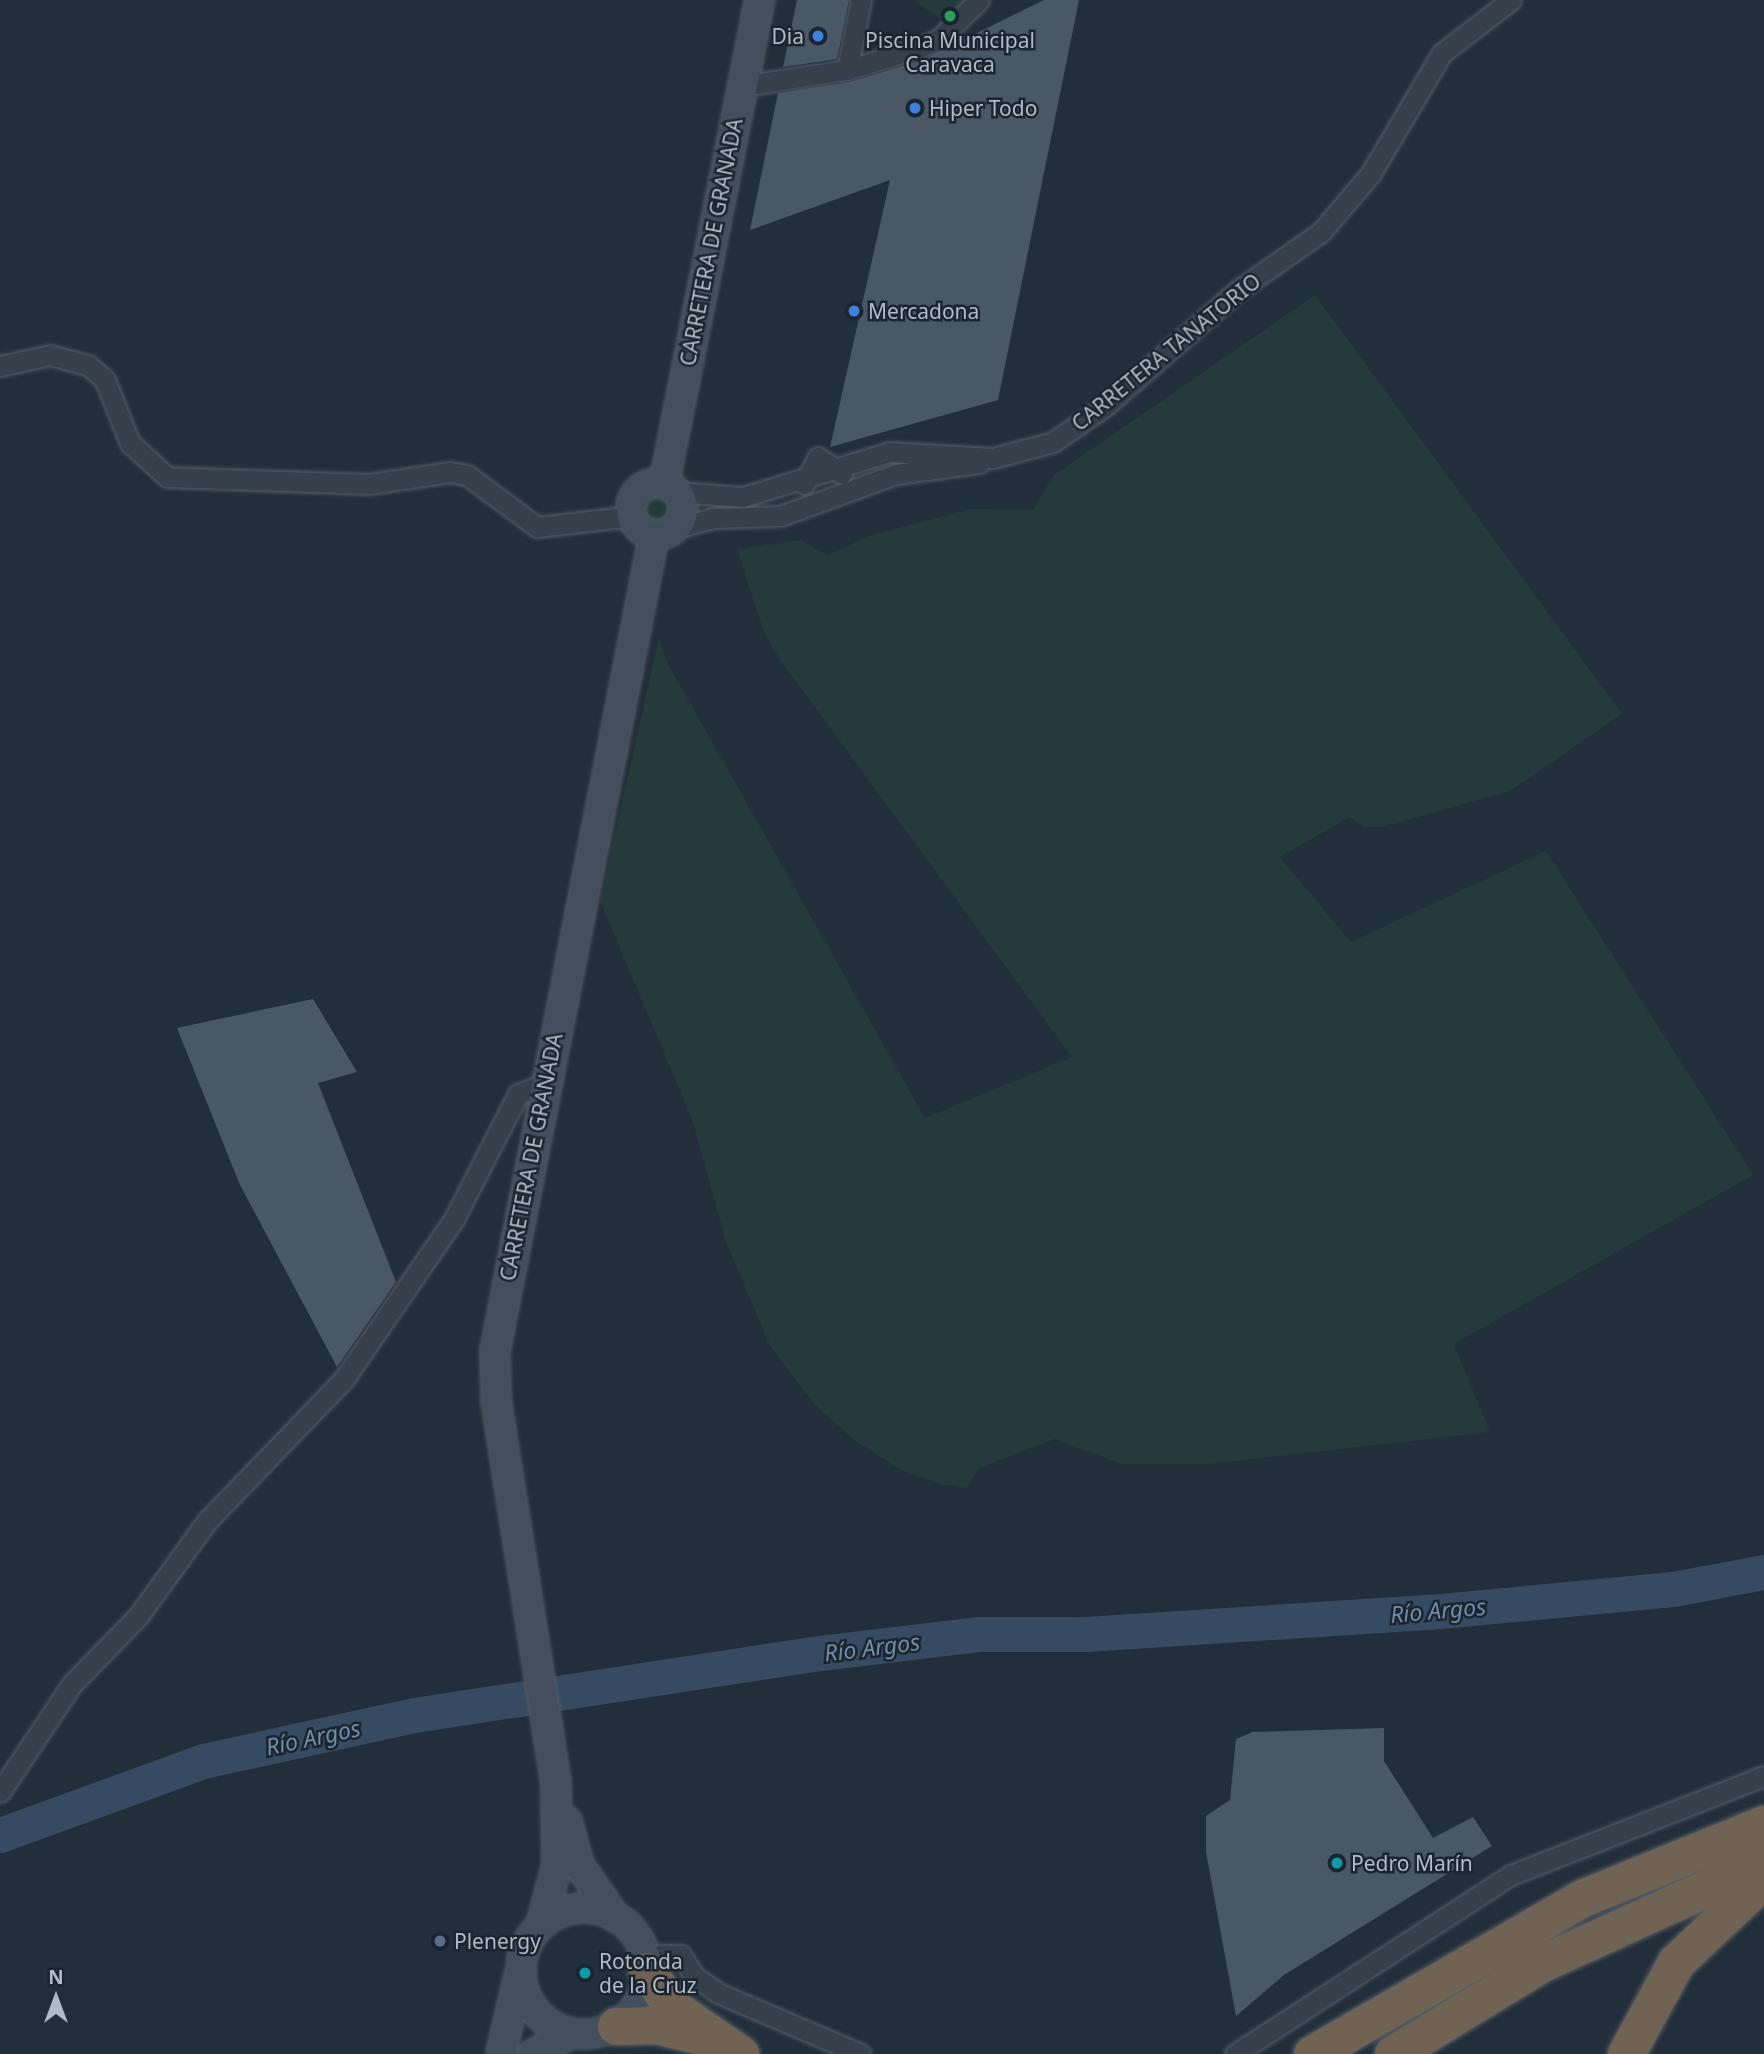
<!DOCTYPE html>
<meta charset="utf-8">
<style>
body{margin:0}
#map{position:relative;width:1764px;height:2054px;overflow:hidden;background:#222e3a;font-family:"Noto Sans",sans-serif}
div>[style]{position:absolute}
.green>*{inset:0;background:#243a3b}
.round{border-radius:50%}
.river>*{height:35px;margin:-17.5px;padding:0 17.5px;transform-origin:17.5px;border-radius:17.5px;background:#364b61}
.building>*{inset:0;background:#4a5866}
.roads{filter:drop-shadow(0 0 2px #545e68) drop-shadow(0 0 2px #545e68)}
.street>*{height:19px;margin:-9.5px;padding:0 9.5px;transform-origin:9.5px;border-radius:9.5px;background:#36404b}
.secondary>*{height:28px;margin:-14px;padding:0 14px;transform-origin:14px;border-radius:14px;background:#444f5e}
.secondary>.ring{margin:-14px;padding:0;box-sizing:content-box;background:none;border:28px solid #444f5e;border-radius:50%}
.highway>*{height:37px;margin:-18.5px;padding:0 18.5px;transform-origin:18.5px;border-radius:18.5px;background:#716353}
.dots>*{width:19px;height:19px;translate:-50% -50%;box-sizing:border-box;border:4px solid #1b252f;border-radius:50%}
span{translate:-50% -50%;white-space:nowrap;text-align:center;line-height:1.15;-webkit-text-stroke:5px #1b252f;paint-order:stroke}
.poi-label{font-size:21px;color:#b1bbc7}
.right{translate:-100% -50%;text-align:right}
.left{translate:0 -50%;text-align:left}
.street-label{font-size:21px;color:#b1bbc7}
.water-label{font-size:23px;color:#718daa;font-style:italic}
.north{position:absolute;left:21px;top:1963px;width:70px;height:70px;-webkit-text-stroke:5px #1b252f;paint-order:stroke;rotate:0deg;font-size:19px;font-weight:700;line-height:28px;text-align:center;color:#b1bbc7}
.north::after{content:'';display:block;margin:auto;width:24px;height:32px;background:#b1bbc7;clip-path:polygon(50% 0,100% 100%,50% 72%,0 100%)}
</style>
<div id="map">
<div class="green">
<i style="clip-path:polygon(914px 0,979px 0,953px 28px)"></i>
<i style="clip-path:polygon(1315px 295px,1622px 714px,1510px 791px,1382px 827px,1363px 827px,1350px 817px,1280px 857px,1351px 942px,1546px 851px,1753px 1175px,1454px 1344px,1490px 1432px,1207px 1464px,1122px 1464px,1055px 1439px,979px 1468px,967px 1488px,939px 1484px,901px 1470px,854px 1440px,815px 1405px,770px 1346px,726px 1242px,692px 1119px,600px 901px,659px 638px,667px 662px,925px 1118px,1072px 1057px,778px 657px,763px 630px,737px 549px,801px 540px,827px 555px,871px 535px,971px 509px,1033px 510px,1054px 475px)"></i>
<i class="round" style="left:635px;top:489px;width:42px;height:42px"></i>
</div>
<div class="river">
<i style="left:0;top:1835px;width:216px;rotate:-20deg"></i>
<i style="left:203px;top:1761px;width:216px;rotate:-12.3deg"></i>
<i style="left:414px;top:1715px;width:411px;rotate:-8.7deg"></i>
<i style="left:820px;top:1653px;width:161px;rotate:-6.8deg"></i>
<i style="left:980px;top:1634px;width:106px"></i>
<i style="left:1086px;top:1634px;width:345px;rotate:-3.7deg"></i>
<i style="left:1430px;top:1612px;width:244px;rotate:-5.4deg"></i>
<i style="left:1673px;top:1589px;width:93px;rotate:-10.6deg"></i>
</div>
<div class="building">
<i style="clip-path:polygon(797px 0,849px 0,837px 59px,783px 67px)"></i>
<i style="clip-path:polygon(1044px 0,1079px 0,998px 400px,830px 447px,890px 180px,750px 230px,778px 93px,850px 82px,922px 60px)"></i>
<i style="clip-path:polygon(313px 999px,357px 1072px,318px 1083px,396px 1282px,337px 1367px,240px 1185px,177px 1028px)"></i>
<i style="clip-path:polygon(1384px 1728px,1384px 1761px,1433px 1838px,1473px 1817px,1492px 1846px,1284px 1975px,1236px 2016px,1206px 1852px,1206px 1816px,1230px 1800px,1236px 1739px,1253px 1732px)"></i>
</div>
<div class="roads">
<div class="street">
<i style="left:847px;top:70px;width:71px;rotate:-78.7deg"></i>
<i style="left:742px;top:86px;width:106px;rotate:-8.7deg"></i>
<i style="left:847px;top:70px;width:74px;rotate:-17.2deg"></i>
<i style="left:918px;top:48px;width:23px;rotate:-23deg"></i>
<i style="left:939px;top:39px;width:56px;rotate:-44.3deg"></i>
<i style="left:0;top:366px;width:51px;rotate:-12.4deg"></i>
<i style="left:50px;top:355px;width:39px;rotate:15deg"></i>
<i style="left:88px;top:365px;width:23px;rotate:41deg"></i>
<i style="left:105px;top:380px;width:68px;rotate:68.4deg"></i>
<i style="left:130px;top:443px;width:50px;rotate:42.6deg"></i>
<i style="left:167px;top:477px;width:202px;rotate:2deg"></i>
<i style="left:369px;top:484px;width:82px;rotate:-8.4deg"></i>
<i style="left:450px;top:472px;width:17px;rotate:10deg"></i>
<i style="left:467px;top:475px;width:87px;rotate:36.6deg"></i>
<i style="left:537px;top:527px;width:96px;rotate:-6.6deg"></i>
<i style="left:804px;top:484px;width:30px;rotate:-63deg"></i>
<i style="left:818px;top:457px;width:29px;rotate:35deg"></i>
<i style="left:677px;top:492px;width:66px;rotate:4.3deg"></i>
<i style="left:743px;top:497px;width:153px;rotate:-17.1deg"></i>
<i style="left:889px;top:452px;width:104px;rotate:3.3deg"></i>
<i style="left:993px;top:458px;width:62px;rotate:-14.9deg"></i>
<i style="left:1053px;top:442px;width:62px;rotate:-34.5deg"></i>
<i style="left:1104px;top:407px;width:176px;rotate:-41.1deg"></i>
<i style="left:1237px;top:291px;width:103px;rotate:-35.1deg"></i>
<i style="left:1321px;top:232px;width:77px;rotate:-49.7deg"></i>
<i style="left:1371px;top:173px;width:139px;rotate:-59.4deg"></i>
<i style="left:1442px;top:53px;width:87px;rotate:-37.5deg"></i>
<i style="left:676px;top:528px;width:39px;rotate:-15deg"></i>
<i style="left:714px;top:518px;width:66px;rotate:-1.7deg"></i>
<i style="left:780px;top:516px;width:123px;rotate:-19.9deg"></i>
<i style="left:896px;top:474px;width:84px;rotate:-7.5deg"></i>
<i style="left:0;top:1792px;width:130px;rotate:-56.3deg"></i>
<i style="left:72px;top:1684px;width:96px;rotate:-45.8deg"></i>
<i style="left:139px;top:1615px;width:116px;rotate:-54.1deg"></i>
<i style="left:207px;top:1521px;width:197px;rotate:-46deg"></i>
<i style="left:344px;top:1379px;width:194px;rotate:-55.5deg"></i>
<i style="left:454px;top:1219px;width:140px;rotate:-62.9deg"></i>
<i style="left:518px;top:1094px;width:29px;rotate:-20deg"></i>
<i style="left:645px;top:1955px;width:36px"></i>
<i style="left:681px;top:1955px;width:25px;rotate:58deg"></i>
<i style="left:694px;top:1976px;width:29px;rotate:35deg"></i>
<i style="left:718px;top:1993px;width:155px;rotate:23.2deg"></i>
<i style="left:1235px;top:2054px;width:329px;rotate:-33deg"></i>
<i style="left:1511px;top:1875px;width:272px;rotate:-21.4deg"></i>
</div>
<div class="secondary">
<i class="ring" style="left:631px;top:483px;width:24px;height:24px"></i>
<i style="left:664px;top:484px;width:493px;rotate:-78.8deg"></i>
<i style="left:567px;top:1821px;width:46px;rotate:74.7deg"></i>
<i style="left:579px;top:1865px;width:63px;rotate:55.3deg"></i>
<i class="ring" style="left:521px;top:1908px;width:98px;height:98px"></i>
<i style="left:541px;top:1925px;width:62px;rotate:-75.1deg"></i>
<i style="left:557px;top:1865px;width:82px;rotate:-90.7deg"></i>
<i style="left:556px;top:1783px;width:389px;rotate:-98.9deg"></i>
<i style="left:496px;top:1399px;width:48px;rotate:-91.2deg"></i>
<i style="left:495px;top:1351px;width:831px;rotate:-78.97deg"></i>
<i style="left:501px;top:2054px;width:80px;rotate:-77deg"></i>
<i style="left:533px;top:2054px;width:44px;rotate:-28.3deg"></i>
</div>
<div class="highway">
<i style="left:647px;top:1971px;width:44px;rotate:55.2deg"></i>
<i style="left:672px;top:2007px;width:83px;rotate:34.7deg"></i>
<i style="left:616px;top:2026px;width:40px;rotate:-1.4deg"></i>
<i style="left:656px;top:2025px;width:46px;rotate:13.7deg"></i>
<i style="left:1312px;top:2054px;width:310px;rotate:-30deg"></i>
<i style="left:1580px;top:1899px;width:199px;rotate:-22.2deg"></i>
<i style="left:1393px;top:2054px;width:175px;rotate:-31.4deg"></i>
<i style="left:1542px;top:1963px;width:244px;rotate:-24.5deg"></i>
<i style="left:1626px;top:2054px;width:105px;rotate:-61.5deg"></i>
<i style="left:1676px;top:1962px;width:121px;rotate:-43.3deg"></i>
</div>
</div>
<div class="dots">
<i style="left:950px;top:16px;background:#2e9e5b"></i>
<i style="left:818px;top:36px;background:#3f7fe0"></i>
<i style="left:915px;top:108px;background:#3f7fe0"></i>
<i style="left:854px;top:311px;background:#3f7fe0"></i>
<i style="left:1337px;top:1863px;background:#0f9aa8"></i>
<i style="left:440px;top:1941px;background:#5c6f8a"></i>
<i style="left:585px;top:1973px;background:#0f9aa8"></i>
</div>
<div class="poi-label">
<span class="right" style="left:804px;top:36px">Dia</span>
<span style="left:950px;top:52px">Piscina Municipal<br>Caravaca</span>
<span class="left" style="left:929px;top:108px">Hiper Todo</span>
<span class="left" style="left:868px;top:311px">Mercadona</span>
<span class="left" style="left:1351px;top:1863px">Pedro Marín</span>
<span class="left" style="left:454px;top:1941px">Plenergy</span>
<span class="left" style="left:599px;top:1973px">Rotonda<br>de la Cruz</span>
</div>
<div class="street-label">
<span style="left:711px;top:242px;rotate:-79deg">CARRETERA DE GRANADA</span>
<span style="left:1166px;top:352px;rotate:-39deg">CARRETERA TANATORIO</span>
<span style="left:531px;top:1157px;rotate:-79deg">CARRETERA DE GRANADA</span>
</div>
<div class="water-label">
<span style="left:1438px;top:1610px;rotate:-5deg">Río Argos</span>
<span style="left:872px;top:1647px;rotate:-7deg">Río Argos</span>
<span style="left:313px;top:1737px;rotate:-12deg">Río Argos</span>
</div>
<div class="north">N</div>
</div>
